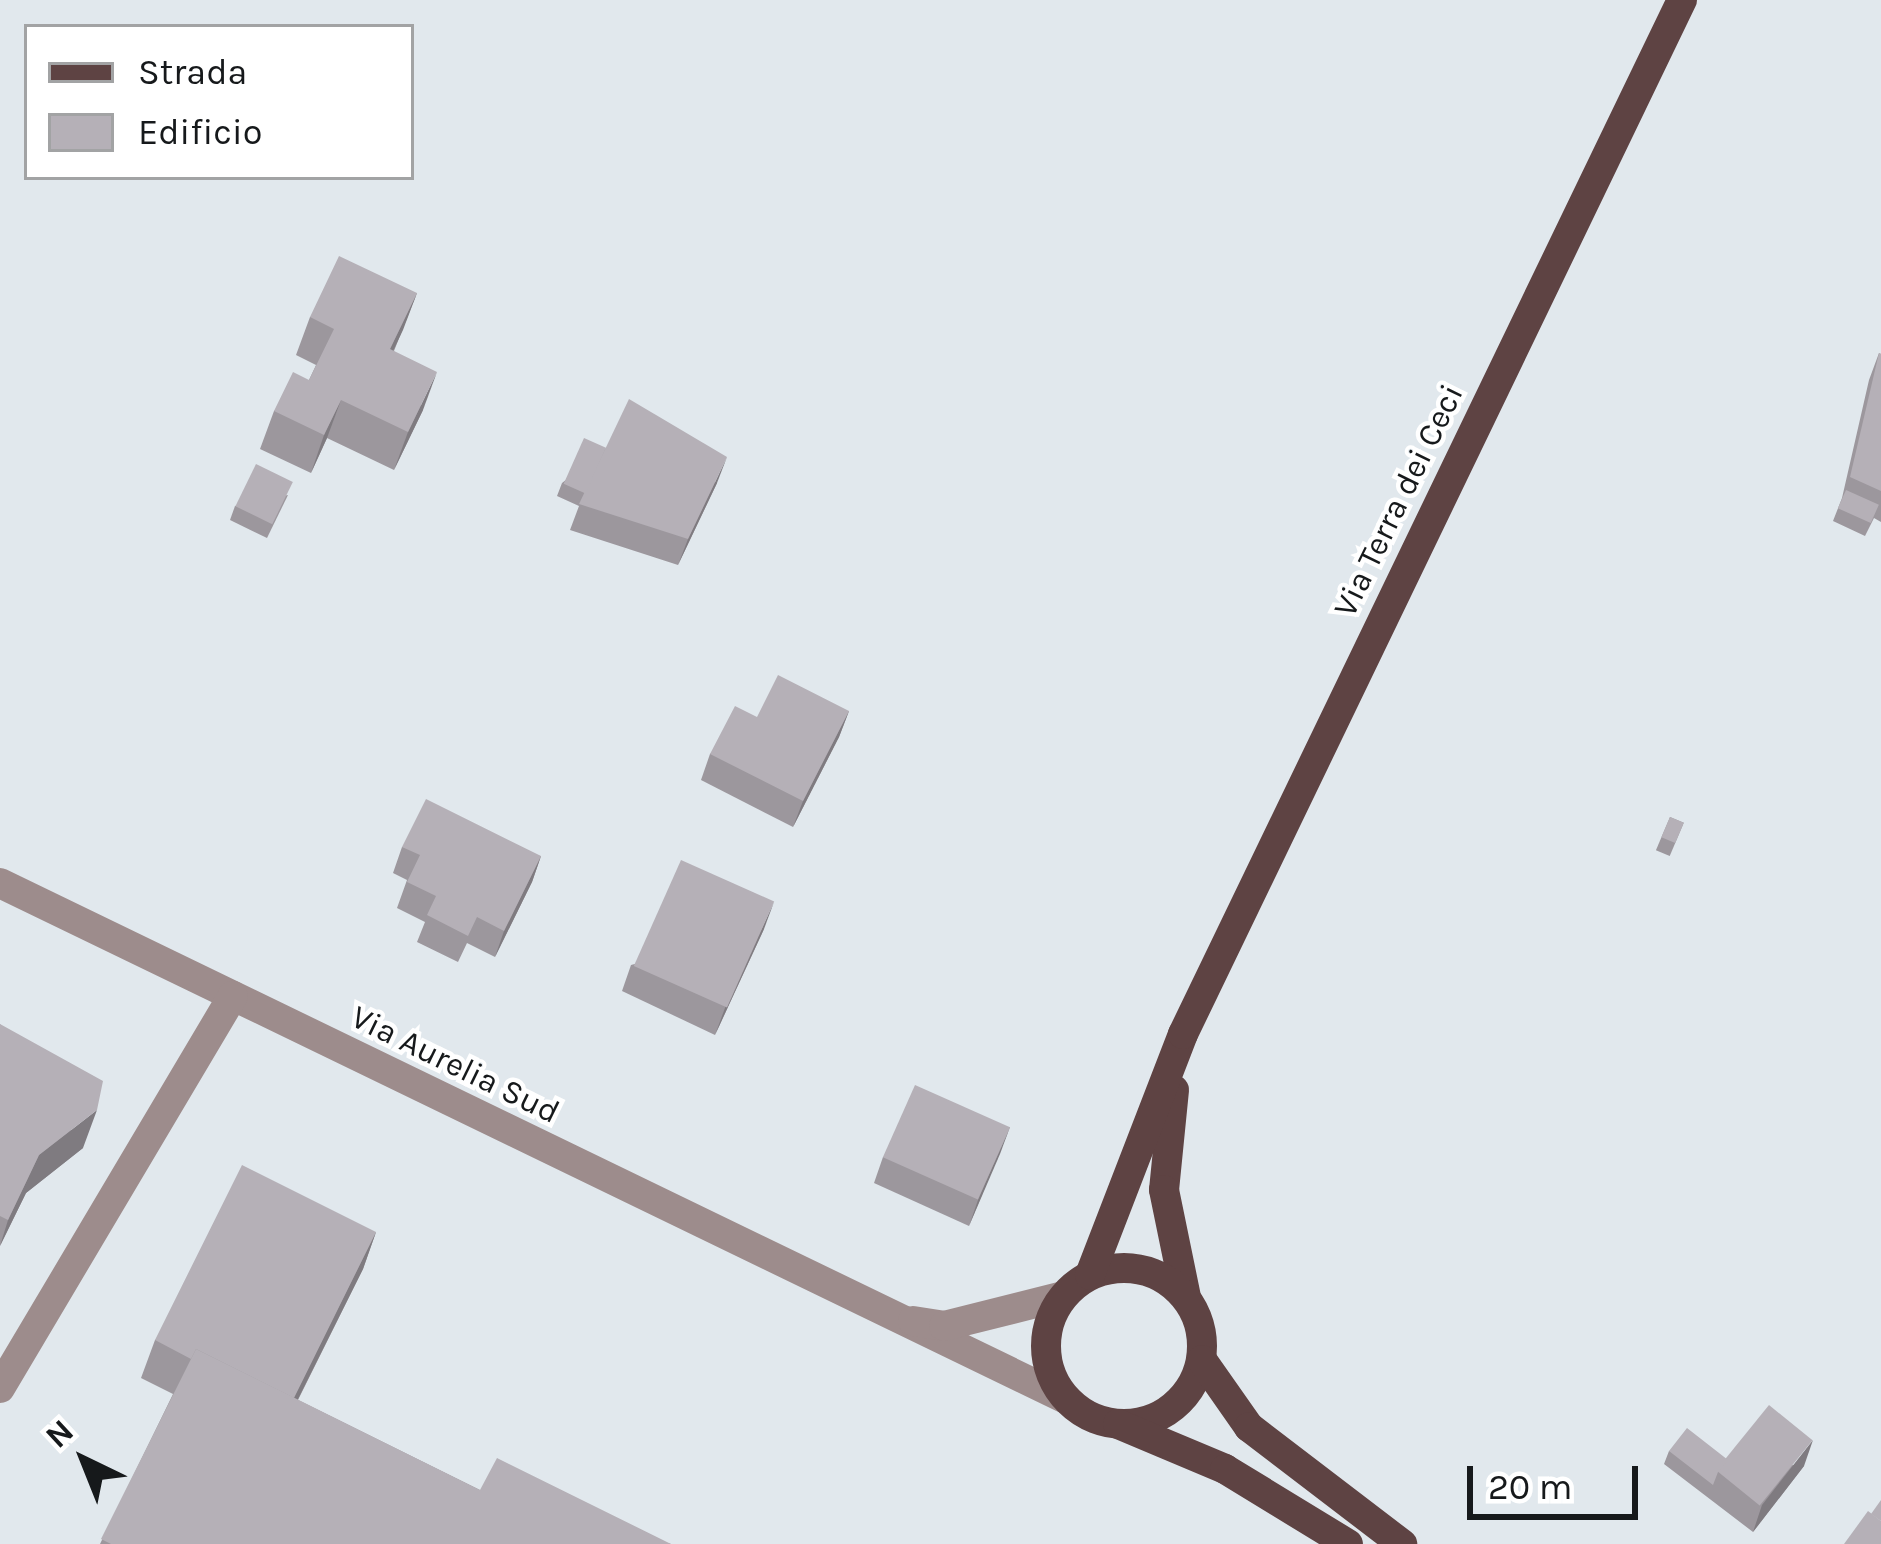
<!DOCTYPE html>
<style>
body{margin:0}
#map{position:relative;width:1881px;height:1544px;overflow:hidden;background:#e1e8ed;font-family:Karla,sans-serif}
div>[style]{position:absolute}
.minor>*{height:30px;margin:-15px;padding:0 15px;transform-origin:15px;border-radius:15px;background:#9d8c8c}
.major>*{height:30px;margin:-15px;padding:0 15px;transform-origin:15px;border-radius:15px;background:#5e4343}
.major>.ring{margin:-15px;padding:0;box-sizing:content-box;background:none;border:30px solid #5e4343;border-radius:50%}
.wall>*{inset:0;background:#9c979d;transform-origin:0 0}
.shaded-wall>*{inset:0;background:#7f7b80}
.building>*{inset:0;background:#b5b0b7;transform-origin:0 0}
span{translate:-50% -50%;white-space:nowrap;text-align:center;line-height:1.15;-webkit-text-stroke:9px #fff;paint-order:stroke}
.street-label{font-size:33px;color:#16191b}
.legend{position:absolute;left:24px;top:24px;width:390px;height:156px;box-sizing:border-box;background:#fff;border:3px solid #a2a3a4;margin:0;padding:15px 21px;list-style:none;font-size:36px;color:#16191b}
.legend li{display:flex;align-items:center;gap:24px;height:60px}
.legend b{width:60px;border:3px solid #a2a3a4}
.north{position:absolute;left:24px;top:1400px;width:120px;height:120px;-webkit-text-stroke:9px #fff;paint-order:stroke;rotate:317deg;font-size:33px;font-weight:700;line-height:48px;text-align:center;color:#16191b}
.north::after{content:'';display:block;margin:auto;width:42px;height:54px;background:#16191b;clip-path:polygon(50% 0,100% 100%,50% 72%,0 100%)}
.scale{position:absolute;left:1467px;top:1466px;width:171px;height:54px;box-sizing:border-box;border:6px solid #16191b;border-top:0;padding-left:15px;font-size:36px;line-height:42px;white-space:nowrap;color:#16191b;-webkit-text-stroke:9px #fff;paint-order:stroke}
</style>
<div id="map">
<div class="minor">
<i style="left:0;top:883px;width:1182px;rotate:25.83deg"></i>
<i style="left:913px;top:1321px;width:31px;rotate:9deg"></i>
<i style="left:944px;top:1326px;width:123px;rotate:-14.1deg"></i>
<i style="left:0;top:1388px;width:456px;rotate:-59.3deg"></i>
</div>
<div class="major">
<i style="left:1174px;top:1090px;width:100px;rotate:95.7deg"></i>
<i style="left:1164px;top:1190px;width:109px;rotate:78.4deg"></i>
<i class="ring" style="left:1046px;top:1268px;width:126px;height:126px"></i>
<i style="left:1090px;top:1275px;width:258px;rotate:-68.9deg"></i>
<i style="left:1183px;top:1034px;width:1148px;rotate:-64.24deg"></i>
<i style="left:1202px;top:1360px;width:82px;rotate:55deg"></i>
<i style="left:1249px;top:1427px;width:193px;rotate:37.4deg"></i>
<i style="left:1118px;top:1424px;width:116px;rotate:22.8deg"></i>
<i style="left:1225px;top:1469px;width:144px;rotate:31.4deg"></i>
</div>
<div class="wall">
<i style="clip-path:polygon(417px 293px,394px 351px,423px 410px,394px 470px,327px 438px,311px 473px,260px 449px,274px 411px,309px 380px,316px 365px,296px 355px,310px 317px)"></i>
<i style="clip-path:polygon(1879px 353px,1881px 354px,1881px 522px,1874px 518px,1865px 536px,1833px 521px,1842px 498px,1869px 380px)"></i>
<i style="clip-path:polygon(606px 448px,717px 483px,678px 565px,570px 530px,579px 506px,557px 496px,562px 483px)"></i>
<i style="clip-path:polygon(288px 495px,267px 538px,230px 520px,235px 506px)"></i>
<i style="clip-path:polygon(849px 711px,839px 737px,793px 827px,701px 780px,710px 754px,757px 717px)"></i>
<i style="left:1670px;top:817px;width:15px;height:36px;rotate:23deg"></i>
<i style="clip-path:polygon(402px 847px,541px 856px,532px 882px,495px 957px,467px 943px,458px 962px,417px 942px,425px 922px,397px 908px,407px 880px,393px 873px)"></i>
<i style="clip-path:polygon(764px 929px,715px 1035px,622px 991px,631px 965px)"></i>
<i style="clip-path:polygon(0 1024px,83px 1148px,26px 1193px,0 1246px)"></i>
<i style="clip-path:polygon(1010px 1127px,969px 1226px,874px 1183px,883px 1157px)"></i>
<i style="clip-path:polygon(376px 1232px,363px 1269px,298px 1400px,480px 1490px,671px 1544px,100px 1544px,173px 1394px,141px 1378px,155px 1340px)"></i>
<i style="clip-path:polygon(1669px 1451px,1728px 1460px,1804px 1466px,1753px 1532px,1664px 1464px)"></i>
</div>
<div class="shaded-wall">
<i style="clip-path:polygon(417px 293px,403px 330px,376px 387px,390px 349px)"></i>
<i style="clip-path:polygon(437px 372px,423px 410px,394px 470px,408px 432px)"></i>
<i style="clip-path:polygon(341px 400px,327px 438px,311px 473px,324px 435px)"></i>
<i style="clip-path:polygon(727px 457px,717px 483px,678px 565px,688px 539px)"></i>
<i style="clip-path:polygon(849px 711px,839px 737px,793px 827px,803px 801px)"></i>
<i style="clip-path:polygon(541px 856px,532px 882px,495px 957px,504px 931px)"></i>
<i style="clip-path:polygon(774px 902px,764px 929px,715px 1035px,725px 1008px)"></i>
<i style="clip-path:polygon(97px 1110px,83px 1148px,26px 1193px,0 1246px,8px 1220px,39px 1155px)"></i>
<i style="clip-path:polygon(1010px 1127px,1000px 1154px,969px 1226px,978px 1200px)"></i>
<i style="clip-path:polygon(376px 1232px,363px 1269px,275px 1445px,289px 1407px)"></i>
<i style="clip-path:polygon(1813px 1440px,1804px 1466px,1753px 1532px,1762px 1505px)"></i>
</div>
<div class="building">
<i style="clip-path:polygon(339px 256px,417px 293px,390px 349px,437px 372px,408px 432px,341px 400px,324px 435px,274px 411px,293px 372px,309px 380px,334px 329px,310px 317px)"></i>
<i style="clip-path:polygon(1879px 353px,1881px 354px,1881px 491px,1850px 477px)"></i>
<i style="clip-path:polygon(629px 399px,727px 457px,688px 539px,579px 504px)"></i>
<i style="left:584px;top:438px;width:24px;height:50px;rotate:24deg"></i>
<i style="left:256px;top:464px;width:41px;height:47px;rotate:26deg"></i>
<i style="left:1846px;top:490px;width:36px;height:20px;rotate:24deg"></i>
<i style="clip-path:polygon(778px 675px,849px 711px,803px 801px,710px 754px,735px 706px,757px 717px)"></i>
<i style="clip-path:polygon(426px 799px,541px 856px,504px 931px,477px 917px,468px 936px,427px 915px,436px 896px,407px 882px,420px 855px,402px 847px)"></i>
<i style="left:1670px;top:817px;width:15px;height:22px;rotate:23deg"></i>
<i style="left:681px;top:860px;width:102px;height:116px;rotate:24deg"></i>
<i style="clip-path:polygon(0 1024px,103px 1081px,97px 1110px,39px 1155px,8px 1220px,0 1216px)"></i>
<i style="left:915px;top:1085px;width:104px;height:79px;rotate:24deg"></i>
<i style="clip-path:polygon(242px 1165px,376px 1232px,294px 1398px,196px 1349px,191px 1359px,155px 1340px)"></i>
<i style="clip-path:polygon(196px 1349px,480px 1490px,497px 1458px,671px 1544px,111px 1544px,101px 1539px)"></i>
<i style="left:1769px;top:1405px;width:56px;height:84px;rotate:39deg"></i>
<i style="clip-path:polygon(1687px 1428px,1728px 1460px,1718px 1472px,1713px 1485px,1669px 1451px)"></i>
<i style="clip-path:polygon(1881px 1500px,1881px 1521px,1871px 1514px)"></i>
<i style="clip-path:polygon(1868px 1511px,1881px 1521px,1881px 1544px,1844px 1544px)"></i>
</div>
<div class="street-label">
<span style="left:1399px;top:501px;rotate:-64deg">Via Terra dei Ceci</span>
<span style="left:455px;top:1065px;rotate:26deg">Via Aurelia Sud</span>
</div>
<ul class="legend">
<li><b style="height:15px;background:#5e4343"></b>Strada</li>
<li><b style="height:33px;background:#b5b0b7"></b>Edificio</li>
</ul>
<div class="north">N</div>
<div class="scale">20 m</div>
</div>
